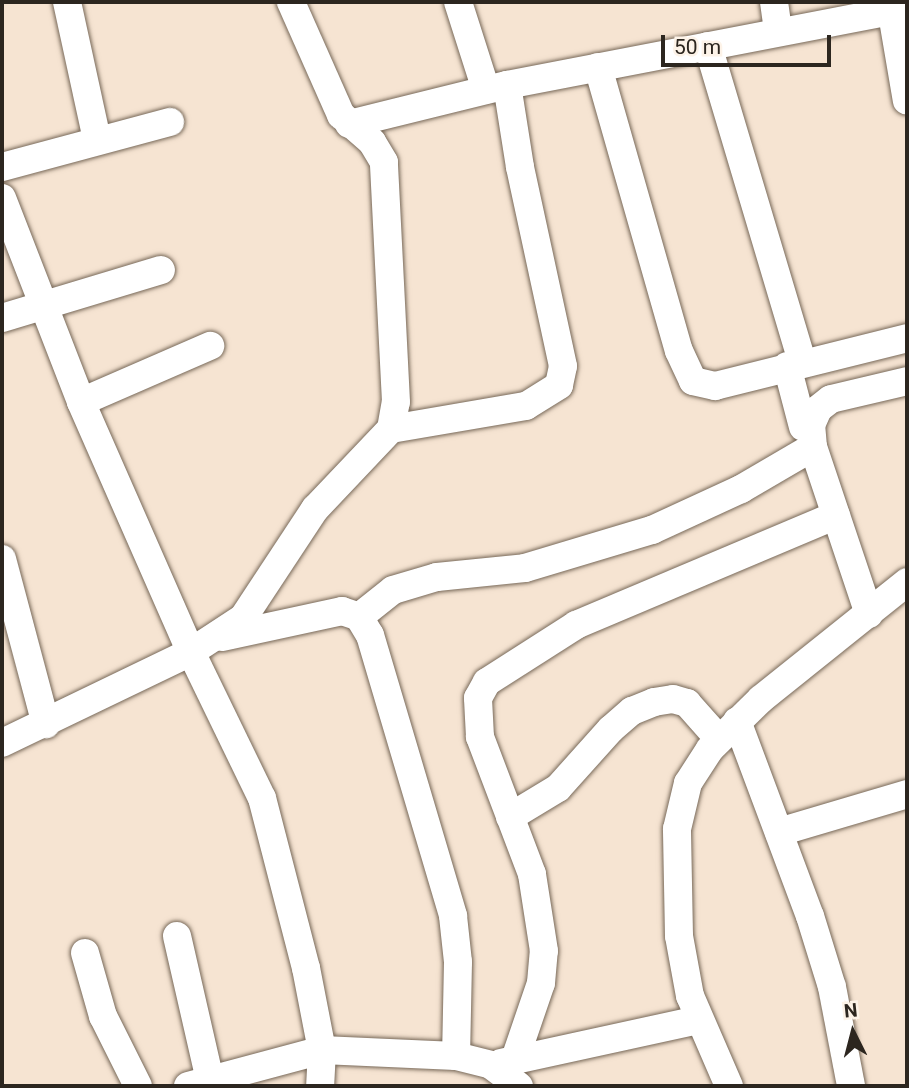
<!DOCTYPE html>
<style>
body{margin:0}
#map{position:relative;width:909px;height:1088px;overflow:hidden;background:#f6e4d2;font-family:Roboto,sans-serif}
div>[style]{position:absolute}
.roads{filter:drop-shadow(0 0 2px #776858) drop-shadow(0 0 2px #776858)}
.minor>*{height:28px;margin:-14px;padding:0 14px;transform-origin:14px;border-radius:14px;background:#fff}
span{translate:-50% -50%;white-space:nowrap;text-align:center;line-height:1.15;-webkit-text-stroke:7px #fdf3e8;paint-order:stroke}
.frame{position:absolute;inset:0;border:4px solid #2c261f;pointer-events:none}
.north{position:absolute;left:818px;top:997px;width:70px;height:70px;-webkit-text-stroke:5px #fdf3e8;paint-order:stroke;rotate:354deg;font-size:19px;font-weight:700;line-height:28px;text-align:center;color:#2c261f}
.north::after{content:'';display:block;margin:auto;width:24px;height:32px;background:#2c261f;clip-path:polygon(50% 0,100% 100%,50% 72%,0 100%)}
.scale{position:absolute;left:661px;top:35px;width:170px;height:32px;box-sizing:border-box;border:4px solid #2c261f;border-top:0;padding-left:9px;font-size:21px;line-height:24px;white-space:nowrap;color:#2c261f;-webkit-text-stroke:5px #fdf3e8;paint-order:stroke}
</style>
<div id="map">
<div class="roads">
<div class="minor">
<i style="left:67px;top:2px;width:141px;rotate:77.7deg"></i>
<i style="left:458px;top:2px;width:92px;rotate:72.3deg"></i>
<i style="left:774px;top:2px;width:30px;rotate:82deg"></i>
<i style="left:890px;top:2px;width:100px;rotate:80.3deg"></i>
<i style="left:708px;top:46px;width:330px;rotate:73.4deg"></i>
<i style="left:598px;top:67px;width:295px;rotate:74.1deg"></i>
<i style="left:679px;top:351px;width:33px;rotate:65deg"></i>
<i style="left:693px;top:381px;width:23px;rotate:13deg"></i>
<i style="left:715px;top:386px;width:198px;rotate:-14deg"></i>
<i style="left:349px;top:124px;width:163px;rotate:-13.9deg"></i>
<i style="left:507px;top:85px;width:407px;rotate:-10.9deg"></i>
<i style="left:2px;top:167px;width:174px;rotate:-15deg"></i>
<i style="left:2px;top:198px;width:219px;rotate:68.8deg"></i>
<i style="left:81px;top:402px;width:273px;rotate:66.3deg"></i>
<i style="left:191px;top:652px;width:162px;rotate:64.1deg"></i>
<i style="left:262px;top:798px;width:176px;rotate:75.5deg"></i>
<i style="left:306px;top:968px;width:84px;rotate:79deg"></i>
<i style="left:322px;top:1050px;width:36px;rotate:93deg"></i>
<i style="left:2px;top:318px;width:166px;rotate:-16.8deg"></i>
<i style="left:787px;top:366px;width:63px;rotate:75.3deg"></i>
<i style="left:81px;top:402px;width:141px;rotate:-23.5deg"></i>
<i style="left:391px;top:429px;width:137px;rotate:-9.7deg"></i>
<i style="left:526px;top:406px;width:39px;rotate:-32deg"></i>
<i style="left:559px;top:385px;width:19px;rotate:-78deg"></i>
<i style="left:563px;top:366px;width:204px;rotate:-102.2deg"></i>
<i style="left:520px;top:167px;width:83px;rotate:-99deg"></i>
<i style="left:2px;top:559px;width:171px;rotate:75.1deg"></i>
<i style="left:869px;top:614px;width:176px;rotate:-108.5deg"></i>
<i style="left:813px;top:447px;width:22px;rotate:-95deg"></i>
<i style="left:811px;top:425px;width:17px;rotate:-66deg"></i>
<i style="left:818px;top:409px;width:16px;rotate:-38deg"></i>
<i style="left:831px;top:399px;width:78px;rotate:-13.3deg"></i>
<i style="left:359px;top:617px;width:43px;rotate:-38.5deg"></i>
<i style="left:393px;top:590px;width:46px;rotate:-16.5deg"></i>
<i style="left:437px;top:577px;width:88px;rotate:-5.8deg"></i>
<i style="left:525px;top:568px;width:133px;rotate:-16.7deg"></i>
<i style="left:652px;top:530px;width:98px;rotate:-24.7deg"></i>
<i style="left:741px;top:489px;width:83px;rotate:-30.3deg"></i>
<i style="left:222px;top:637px;width:123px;rotate:-12.2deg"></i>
<i style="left:342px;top:611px;width:18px;rotate:19deg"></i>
<i style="left:359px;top:617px;width:21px;rotate:59deg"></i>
<i style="left:370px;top:635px;width:293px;rotate:73.5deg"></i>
<i style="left:453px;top:916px;width:46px;rotate:83.8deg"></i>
<i style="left:458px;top:962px;width:94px;rotate:91.2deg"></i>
<i style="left:737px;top:721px;width:208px;rotate:69.5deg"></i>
<i style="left:810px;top:916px;width:74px;rotate:72.8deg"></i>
<i style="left:832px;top:987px;width:101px;rotate:79.1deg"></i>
<i style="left:2px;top:743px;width:210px;rotate:-25.7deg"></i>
<i style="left:191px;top:652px;width:62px;rotate:-33.2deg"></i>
<i style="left:243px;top:618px;width:131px;rotate:-56.6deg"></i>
<i style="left:315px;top:509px;width:110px;rotate:-46.5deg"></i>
<i style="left:391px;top:429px;width:27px;rotate:-80deg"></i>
<i style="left:396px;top:402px;width:240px;rotate:-92.9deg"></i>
<i style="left:384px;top:162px;width:23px;rotate:-121deg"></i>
<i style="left:372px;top:142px;width:41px;rotate:-138.9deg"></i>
<i style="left:341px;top:115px;width:124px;rotate:-113.9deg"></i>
<i style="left:510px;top:817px;width:56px;rotate:-31.1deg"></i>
<i style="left:558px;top:788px;width:79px;rotate:-48.1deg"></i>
<i style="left:611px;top:729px;width:28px;rotate:-41deg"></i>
<i style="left:632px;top:711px;width:24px;rotate:-22deg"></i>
<i style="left:654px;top:702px;width:19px;rotate:-9deg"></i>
<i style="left:673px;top:699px;width:15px;rotate:16deg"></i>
<i style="left:687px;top:703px;width:48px;rotate:48.4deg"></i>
<i style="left:779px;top:832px;width:134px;rotate:-16.5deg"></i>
<i style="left:177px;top:936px;width:148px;rotate:77.1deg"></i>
<i style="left:85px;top:953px;width:66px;rotate:74.1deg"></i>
<i style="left:103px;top:1016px;width:78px;rotate:63.4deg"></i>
<i style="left:515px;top:1059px;width:80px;rotate:-71.1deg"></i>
<i style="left:541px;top:983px;width:32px;rotate:-85deg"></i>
<i style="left:544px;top:951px;width:78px;rotate:-98.9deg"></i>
<i style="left:532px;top:874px;width:147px;rotate:-110.8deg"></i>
<i style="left:480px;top:737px;width:39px;rotate:-93deg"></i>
<i style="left:478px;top:698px;width:18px;rotate:-61deg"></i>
<i style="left:487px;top:682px;width:106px;rotate:-32.6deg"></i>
<i style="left:576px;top:625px;width:282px;rotate:-22.9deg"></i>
<i style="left:501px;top:1063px;width:203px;rotate:-12.3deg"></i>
<i style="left:188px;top:1086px;width:139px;rotate:-15deg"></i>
<i style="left:322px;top:1050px;width:134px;rotate:2.6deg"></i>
<i style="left:456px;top:1056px;width:36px;rotate:14deg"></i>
<i style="left:491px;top:1065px;width:35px;rotate:37deg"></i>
<i style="left:729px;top:1086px;width:98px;rotate:-113.4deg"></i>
<i style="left:690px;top:996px;width:61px;rotate:-100.4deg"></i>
<i style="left:679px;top:936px;width:107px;rotate:-91.1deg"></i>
<i style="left:677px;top:829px;width:47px;rotate:-76.6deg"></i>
<i style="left:688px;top:783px;width:40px;rotate:-57.1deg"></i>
<i style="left:710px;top:749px;width:71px;rotate:-44.4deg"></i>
<i style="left:761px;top:699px;width:187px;rotate:-38.7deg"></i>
</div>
</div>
<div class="frame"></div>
<div class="north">N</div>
<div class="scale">50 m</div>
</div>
